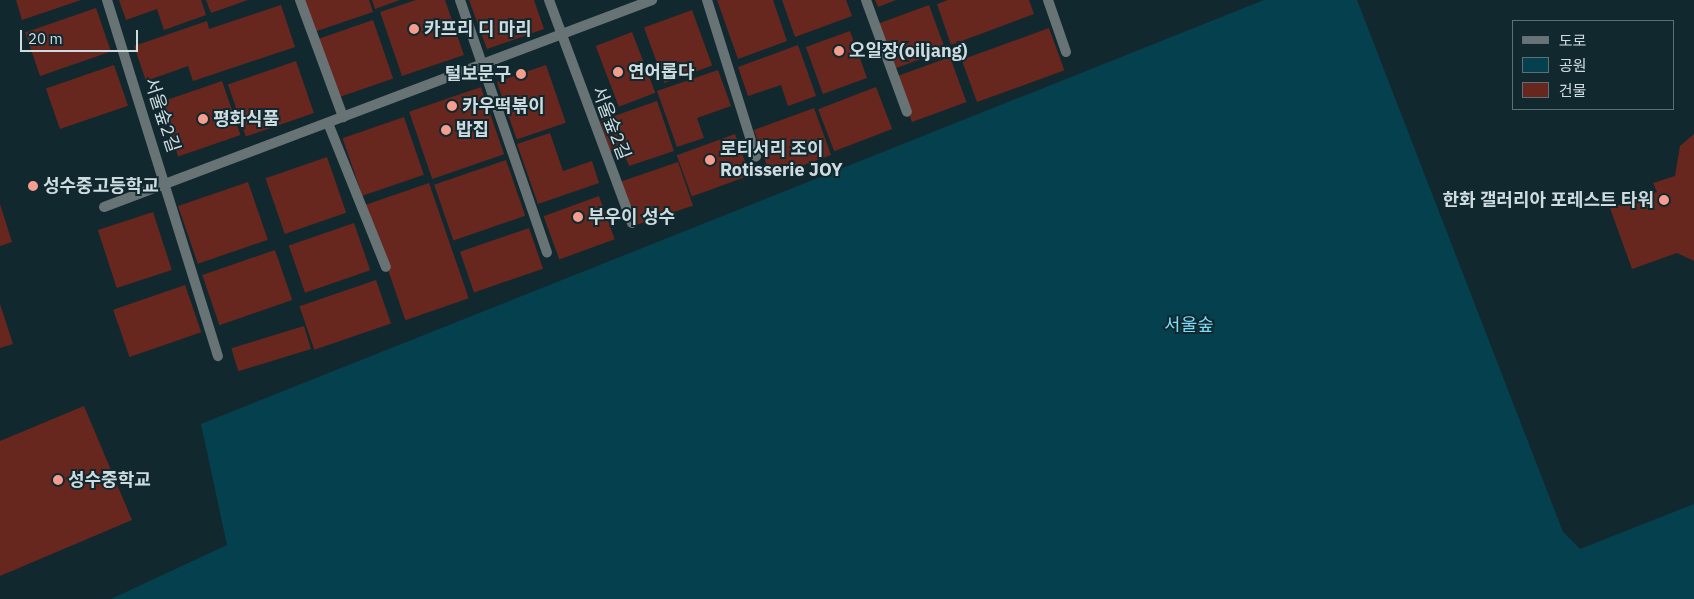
<!DOCTYPE html>
<meta charset="utf-8">
<style>
body{margin:0}
#map{position:relative;width:1694px;height:599px;overflow:hidden;background:#11282f;font-family:"IBM Plex Sans","Noto Sans KR",sans-serif}
div>[style]{position:absolute}
.green>*{inset:0;background:#05404e}
.building>*{inset:0;background:#68271e;transform-origin:0 0}
.lane>*{height:10px;margin:-5px;padding:0 5px;transform-origin:5px;border-radius:5px;background:#687376}
.street>*{height:10px;margin:-5px;padding:0 5px;transform-origin:5px;border-radius:5px;background:#687376}
.dots>*{width:14px;height:14px;translate:-50% -50%;box-sizing:border-box;border:2px solid #11282f;border-radius:50%}
span{translate:-50% -50%;white-space:nowrap;text-align:center;line-height:1.15;-webkit-text-stroke:4px #11282f;paint-order:stroke}
.poi-label{font-size:18px;color:#cedce0;font-weight:700}
.left{translate:0 -50%;text-align:left}
.right{translate:-100% -50%;text-align:right}
.street-label{font-size:18px;color:#cedce0}
.park-label{font-size:18px;color:#7bddf9}
.legend{position:absolute;left:1512px;top:20px;width:162px;height:90px;box-sizing:border-box;background:#11282f;border:1px solid #5d7076;margin:0;padding:6px 9px;list-style:none;font-size:15px;color:#cedce0}
.legend li{display:flex;align-items:center;gap:10px;height:25px}
.legend b{width:25px;border:1px solid #5d7076}
.scale{position:absolute;left:20px;top:30px;width:118px;height:22px;box-sizing:border-box;border:2px solid #cedce0;border-top:0;padding-left:6px;font-size:15px;line-height:18px;white-space:nowrap;color:#cedce0;-webkit-text-stroke:4px #11282f;paint-order:stroke}
</style>
<div id="map">
<div class="green">
<i style="clip-path:polygon(1264px 0,1357px 0,1563px 532px,1580px 549px,1694px 504px,1694px 599px,111px 599px,227px 545px,201px 424px)"></i>
</div>
<div class="building">
<i style="clip-path:polygon(16px 0,81px 0,22px 20px)"></i>
<i style="clip-path:polygon(119px 0,201px 0,206px 15px,164px 30px,157px 9px,126px 20px)"></i>
<i style="clip-path:polygon(206px 0,248px 0,211px 13px)"></i>
<i style="clip-path:polygon(303px 0,369px 0,373px 12px,314px 32px)"></i>
<i style="clip-path:polygon(372px 0,400px 0,375px 9px)"></i>
<i style="clip-path:polygon(416px 0,445px 0,464px 55px,402px 76px,380px 12px)"></i>
<i style="clip-path:polygon(469px 0,534px 0,544px 29px,487px 49px)"></i>
<i style="clip-path:polygon(717px 0,773px 0,787px 41px,738px 59px)"></i>
<i style="clip-path:polygon(782px 0,846px 0,852px 16px,795px 37px)"></i>
<i style="clip-path:polygon(875px 0,896px 0,878px 7px)"></i>
<i style="clip-path:polygon(948px 0,1029px 0,1034px 14px,951px 45px,937px 4px)"></i>
<i style="clip-path:polygon(281px 5px,295px 47px,193px 81px,188px 66px,146px 81px,134px 46px,207px 21px,209px 29px)"></i>
<i style="left:929px;top:5px;width:48px;height:53px;rotate:70deg"></i>
<i style="left:96px;top:8px;width:46px;height:75px;rotate:71deg"></i>
<i style="left:692px;top:10px;width:59px;height:51px;rotate:70deg"></i>
<i style="left:373px;top:20px;width:62px;height:59px;rotate:71deg"></i>
<i style="left:1049px;top:28px;width:45px;height:93px;rotate:70deg"></i>
<i style="left:850px;top:31px;width:50px;height:47px;rotate:70deg"></i>
<i style="left:632px;top:32px;width:65px;height:39px;rotate:69deg"></i>
<i style="clip-path:polygon(798px 45px,816px 96px,788px 106px,781px 85px,748px 96px,738px 67px)"></i>
<i style="left:950px;top:57px;width:48px;height:58px;rotate:70deg"></i>
<i style="left:296px;top:61px;width:55px;height:72px;rotate:71deg"></i>
<i style="left:114px;top:65px;width:43px;height:72px;rotate:71deg"></i>
<i style="left:546px;top:65px;width:61px;height:52px;rotate:71deg"></i>
<i style="clip-path:polygon(718px 70px,731px 106px,697px 118px,704px 138px,677px 147px,657px 91px)"></i>
<i style="left:222px;top:81px;width:57px;height:66px;rotate:71deg"></i>
<i style="left:481px;top:87px;width:71px;height:76px;rotate:71deg"></i>
<i style="left:876px;top:87px;width:45px;height:62px;rotate:69deg"></i>
<i style="clip-path:polygon(657px 101px,674px 151px,629px 166px,622px 148px,610px 152px,600px 121px)"></i>
<i style="left:814px;top:108px;width:50px;height:64px;rotate:70deg"></i>
<i style="left:404px;top:117px;width:61px;height:65px;rotate:71deg"></i>
<i style="clip-path:polygon(550px 133px,563px 171px,592px 161px,599px 183px,538px 204px,517px 144px)"></i>
<i style="left:735px;top:134px;width:44px;height:62px;rotate:70deg"></i>
<i style="clip-path:polygon(1694px 134px,1694px 261px,1677px 253px,1632px 269px,1610px 208px,1657px 192px,1653px 183px,1675px 176px,1680px 146px)"></i>
<i style="left:327px;top:157px;width:59px;height:65px;rotate:71deg"></i>
<i style="left:506px;top:160px;width:59px;height:76px;rotate:71deg"></i>
<i style="left:678px;top:162px;width:46px;height:60px;rotate:71deg"></i>
<i style="left:248px;top:182px;width:61px;height:74px;rotate:71deg"></i>
<i style="left:429px;top:183px;width:122px;height:67px;rotate:71deg"></i>
<i style="left:599px;top:196px;width:46px;height:59px;rotate:70deg"></i>
<i style="clip-path:polygon(0 204px,12px 242px,0 246px)"></i>
<i style="left:153px;top:212px;width:61px;height:58px;rotate:72deg"></i>
<i style="left:354px;top:223px;width:50px;height:69px;rotate:71deg"></i>
<i style="left:529px;top:228px;width:43px;height:73px;rotate:71deg"></i>
<i style="left:275px;top:250px;width:53px;height:77px;rotate:71deg"></i>
<i style="left:376px;top:280px;width:46px;height:81px;rotate:71deg"></i>
<i style="left:185px;top:285px;width:50px;height:76px;rotate:71deg"></i>
<i style="clip-path:polygon(0 304px,13px 344px,0 348px)"></i>
<i style="left:304px;top:326px;width:24px;height:76px;rotate:73deg"></i>
<i style="clip-path:polygon(84px 406px,132px 520px,0 576px,0 441px)"></i>
</div>
<div class="lane">
<i style="left:460px;top:0;width:267px;rotate:71deg"></i>
<i style="left:549px;top:0;width:238px;rotate:69.6deg"></i>
<i style="left:707px;top:0;width:164px;rotate:72.6deg"></i>
<i style="left:866px;top:0;width:119px;rotate:69.9deg"></i>
<i style="left:1048px;top:0;width:55px;rotate:70.9deg"></i>
</div>
<div class="street">
<i style="left:107px;top:0;width:373px;rotate:72.7deg"></i>
<i style="left:300px;top:0;width:125px;rotate:69.8deg"></i>
<i style="left:328px;top:123px;width:155px;rotate:68.1deg"></i>
<i style="left:104px;top:207px;width:586px;rotate:-20.69deg"></i>
</div>
<div class="dots">
<i style="left:414px;top:29px;background:#f59d8e"></i>
<i style="left:839px;top:51px;background:#f59d8e"></i>
<i style="left:618px;top:72px;background:#f59d8e"></i>
<i style="left:521px;top:74px;background:#f59d8e"></i>
<i style="left:452px;top:106px;background:#f59d8e"></i>
<i style="left:203px;top:119px;background:#f59d8e"></i>
<i style="left:446px;top:130px;background:#f59d8e"></i>
<i style="left:710px;top:160px;background:#f59d8e"></i>
<i style="left:33px;top:186px;background:#f59d8e"></i>
<i style="left:1664px;top:200px;background:#f59d8e"></i>
<i style="left:578px;top:217px;background:#f59d8e"></i>
<i style="left:58px;top:480px;background:#f59d8e"></i>
</div>
<div class="poi-label">
<span class="left" style="left:424px;top:29px">카프리 디 마리</span>
<span class="left" style="left:849px;top:51px">오일장(oiljang)</span>
<span class="left" style="left:628px;top:72px">연어롭다</span>
<span class="right" style="left:511px;top:74px">털보문구</span>
<span class="left" style="left:462px;top:106px">카우떡볶이</span>
<span class="left" style="left:213px;top:119px">평화식품</span>
<span class="left" style="left:456px;top:130px">밥집</span>
<span class="left" style="left:720px;top:160px">로티서리 조이<br>Rotisserie JOY</span>
<span class="left" style="left:43px;top:186px">성수중고등학교</span>
<span class="right" style="left:1654px;top:200px">한화 갤러리아 포레스트 타워</span>
<span class="left" style="left:588px;top:217px">부우이 성수</span>
<span class="left" style="left:68px;top:480px">성수중학교</span>
</div>
<div class="street-label">
<span style="left:162px;top:115px;rotate:72deg">서울숲2길</span>
<span style="left:611px;top:123px;rotate:69deg">서울숲2길</span>
</div>
<div class="park-label">
<span style="left:1189px;top:325px">서울숲</span>
</div>
<ul class="legend">
<li><b style="height:6px;background:#687376"></b>도로</li>
<li><b style="height:14px;background:#05404e"></b>공원</li>
<li><b style="height:14px;background:#68271e"></b>건물</li>
</ul>
<div class="scale">20 m</div>
</div>
